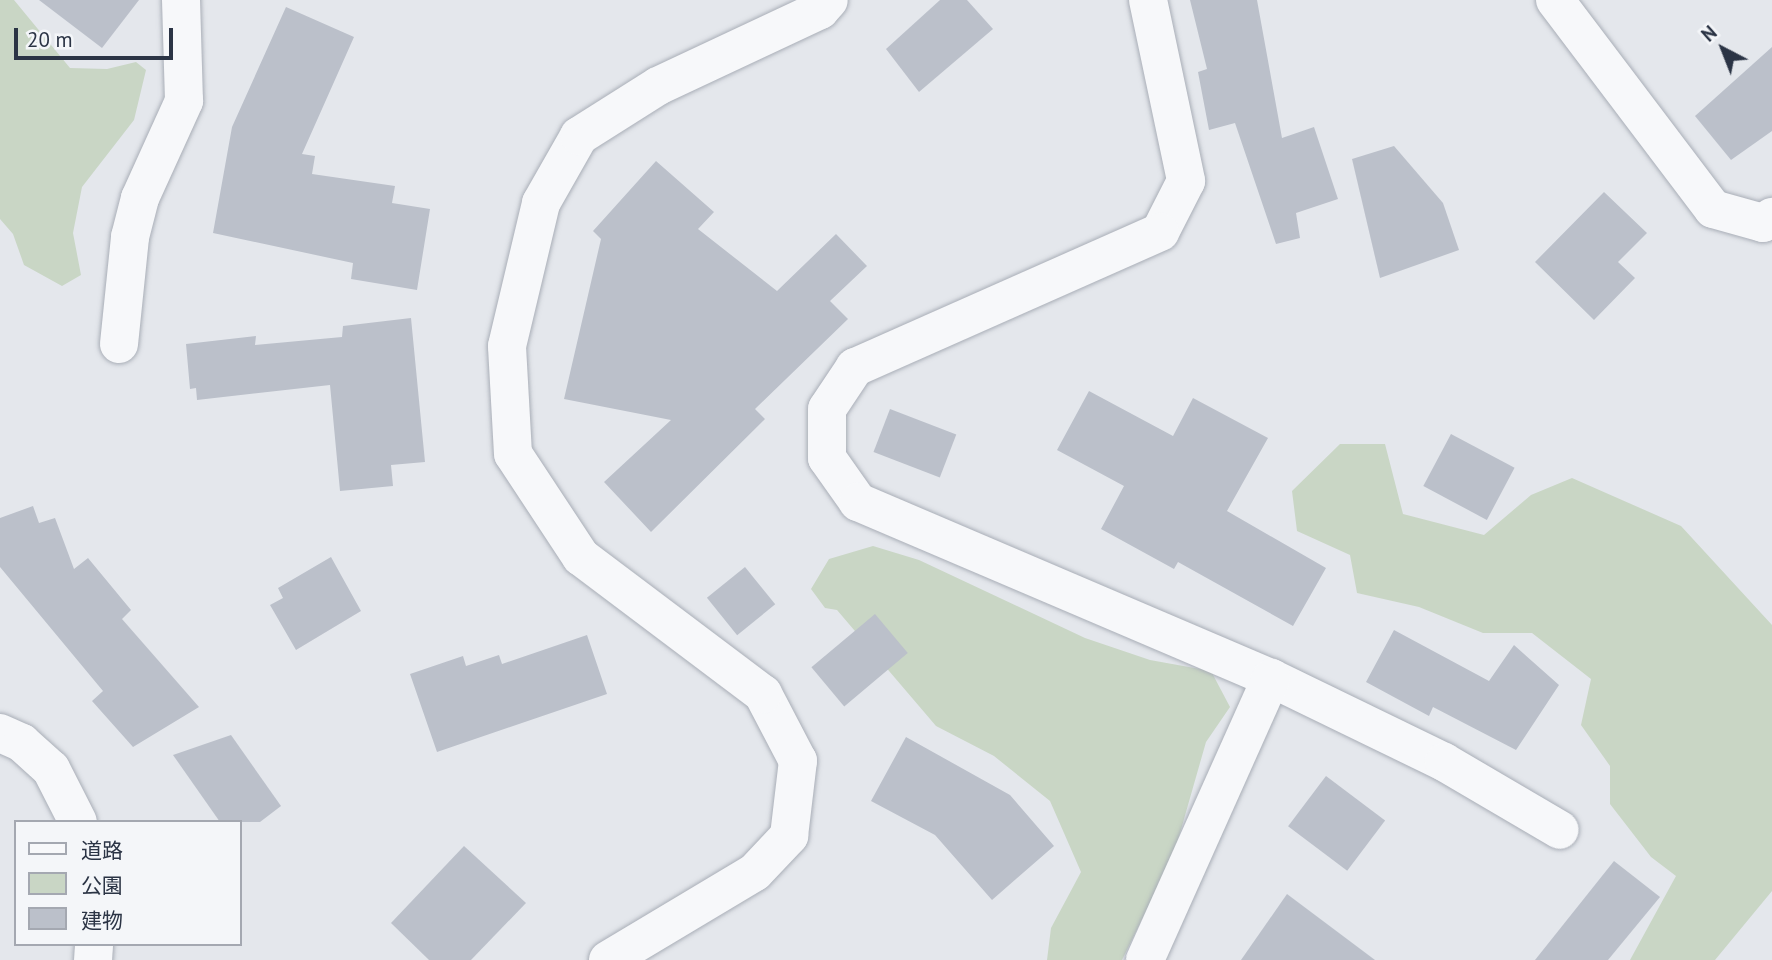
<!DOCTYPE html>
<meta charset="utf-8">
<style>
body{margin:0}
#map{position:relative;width:1772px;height:960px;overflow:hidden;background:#e4e7ec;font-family:"PT Sans","Noto Sans JP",sans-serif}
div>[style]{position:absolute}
.green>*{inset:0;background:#c9d6c5}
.building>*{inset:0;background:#bbc0ca;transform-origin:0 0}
.roads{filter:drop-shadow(0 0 2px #a9aeb7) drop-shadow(0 0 2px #a9aeb7)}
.minor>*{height:38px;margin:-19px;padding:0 19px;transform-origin:19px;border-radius:19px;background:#f7f8fa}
span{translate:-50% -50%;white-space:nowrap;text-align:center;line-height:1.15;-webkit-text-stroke:6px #f4f6f9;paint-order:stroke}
.legend{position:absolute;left:14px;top:820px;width:228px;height:126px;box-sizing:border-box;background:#f4f6f9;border:2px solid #a4a8b1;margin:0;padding:9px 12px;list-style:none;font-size:21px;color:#2b3445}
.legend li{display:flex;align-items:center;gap:14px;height:35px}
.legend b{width:35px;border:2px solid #a4a8b1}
.north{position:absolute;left:1688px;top:14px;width:70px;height:70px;-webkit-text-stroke:5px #f4f6f9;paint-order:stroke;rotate:318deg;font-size:19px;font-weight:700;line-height:28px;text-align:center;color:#2b3445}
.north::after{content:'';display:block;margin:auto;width:24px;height:32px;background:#2b3445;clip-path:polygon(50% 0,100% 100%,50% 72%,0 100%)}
.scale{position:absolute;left:14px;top:28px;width:159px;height:32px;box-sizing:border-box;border:4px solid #2b3445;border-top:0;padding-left:9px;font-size:21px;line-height:24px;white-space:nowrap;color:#2b3445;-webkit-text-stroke:5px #f4f6f9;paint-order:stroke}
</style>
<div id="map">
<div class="green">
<i style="clip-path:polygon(0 0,14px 0,70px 68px,107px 69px,136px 62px,146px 70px,134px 120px,82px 187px,73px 233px,81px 275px,62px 286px,24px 265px,13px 234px,0 219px)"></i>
<i style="clip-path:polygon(1340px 444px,1385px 444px,1403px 514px,1484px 535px,1531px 495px,1572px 478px,1681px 526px,1772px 625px,1772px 891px,1715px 960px,1630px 960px,1676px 876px,1651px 857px,1610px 804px,1610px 766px,1581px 725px,1591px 679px,1532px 633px,1483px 633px,1419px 607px,1357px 593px,1350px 555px,1297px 531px,1292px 491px)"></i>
<i style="clip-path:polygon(873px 546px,919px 560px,1085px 638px,1150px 660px,1211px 671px,1230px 707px,1206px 742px,1174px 854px,1122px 960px,1047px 960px,1051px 928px,1081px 872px,1050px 801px,994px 756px,936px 726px,837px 610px,825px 608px,811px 589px,829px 559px)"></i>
</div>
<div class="building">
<i style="clip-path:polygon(39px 0,139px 0,102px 48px)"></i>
<i style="clip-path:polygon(940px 0,967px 0,993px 29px,919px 92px,886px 49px)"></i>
<i style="clip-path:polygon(1190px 0,1257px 0,1282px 138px,1314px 127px,1338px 199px,1296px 213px,1300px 238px,1276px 244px,1235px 123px,1209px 130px,1198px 72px,1207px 69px)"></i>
<i style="clip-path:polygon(286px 7px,354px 37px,302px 154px,315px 156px,312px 174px,395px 186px,392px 203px,430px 209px,417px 290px,351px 279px,353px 263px,213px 233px,232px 127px)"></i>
<i style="clip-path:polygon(1772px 47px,1772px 131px,1731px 160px,1695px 116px)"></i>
<i style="clip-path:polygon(1394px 146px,1443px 203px,1459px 250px,1380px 278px,1352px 159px)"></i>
<i style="clip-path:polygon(656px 161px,714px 212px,698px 229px,777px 291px,836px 234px,867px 266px,830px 301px,848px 319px,755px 409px,765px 419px,651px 532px,604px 482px,671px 420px,564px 399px,601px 239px,593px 231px)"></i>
<i style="clip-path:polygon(1604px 192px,1647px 233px,1618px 262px,1635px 278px,1594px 320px,1535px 262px)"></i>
<i style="clip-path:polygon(411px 318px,425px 462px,391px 465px,393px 486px,340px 491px,330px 385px,197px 400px,196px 388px,190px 389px,186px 344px,256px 336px,255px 345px,342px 337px,343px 326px)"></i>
<i style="clip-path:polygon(1089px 391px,1173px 436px,1193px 398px,1268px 438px,1227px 511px,1326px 568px,1293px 626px,1178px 562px,1174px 569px,1101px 529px,1124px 486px,1057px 450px)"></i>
<i style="left:890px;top:409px;width:71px;height:46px;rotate:21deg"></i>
<i style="left:1451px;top:434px;width:72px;height:59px;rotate:28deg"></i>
<i style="clip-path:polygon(33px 506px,39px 523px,55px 518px,74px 569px,88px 558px,131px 610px,122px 619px,199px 707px,133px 747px,92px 701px,103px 691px,0 567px,0 518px)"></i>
<i style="clip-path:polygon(331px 557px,361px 611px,296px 650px,270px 605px,283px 598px,278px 588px)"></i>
<i style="left:745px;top:567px;width:48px;height:49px;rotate:51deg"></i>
<i style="left:875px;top:614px;width:51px;height:83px;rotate:50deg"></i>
<i style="clip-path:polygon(1394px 630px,1489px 681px,1514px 645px,1559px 685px,1516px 750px,1433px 707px,1429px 716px,1366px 682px)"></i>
<i style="clip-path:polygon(587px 635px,607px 694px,437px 752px,410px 674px,463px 656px,466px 666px,499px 655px,502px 664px)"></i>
<i style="clip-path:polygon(231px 735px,281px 806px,260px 822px,220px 822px,173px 755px)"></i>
<i style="clip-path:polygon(906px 737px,1010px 795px,1054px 846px,992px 900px,935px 835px,871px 801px)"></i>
<i style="left:1326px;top:776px;width:74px;height:63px;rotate:37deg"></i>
<i style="clip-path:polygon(464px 846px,526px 903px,471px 960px,429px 960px,391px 923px)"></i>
<i style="clip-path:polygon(1614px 861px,1660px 897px,1608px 960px,1535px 960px)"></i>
<i style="clip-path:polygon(1287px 894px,1375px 960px,1241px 960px)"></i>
</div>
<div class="roads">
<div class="minor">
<i style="left:1148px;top:0;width:185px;rotate:78.1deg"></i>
<i style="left:1186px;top:181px;width:57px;rotate:117deg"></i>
<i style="left:1160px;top:232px;width:334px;rotate:156.1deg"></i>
<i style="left:855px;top:367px;width:50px;rotate:123.7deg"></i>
<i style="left:827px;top:409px;width:49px;rotate:90deg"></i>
<i style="left:827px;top:458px;width:54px;rotate:54.8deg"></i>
<i style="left:858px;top:502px;width:449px;rotate:23.1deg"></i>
<i style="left:1271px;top:678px;width:192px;rotate:25.9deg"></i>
<i style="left:1444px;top:762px;width:134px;rotate:30.4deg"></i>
<i style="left:1555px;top:0;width:262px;rotate:52.9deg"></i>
<i style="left:1713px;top:209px;width:52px;rotate:15.6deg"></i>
<i style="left:1763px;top:223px;width:11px;rotate:-34deg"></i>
<i style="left:119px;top:344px;width:108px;rotate:-84.1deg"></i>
<i style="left:130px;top:237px;width:40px;rotate:-75.6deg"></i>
<i style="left:140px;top:198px;width:107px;rotate:-65.6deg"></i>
<i style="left:184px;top:101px;width:101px;rotate:-91.7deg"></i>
<i style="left:0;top:733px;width:24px;rotate:24deg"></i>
<i style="left:22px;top:743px;width:39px;rotate:42deg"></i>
<i style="left:51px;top:769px;width:59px;rotate:63deg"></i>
<i style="left:93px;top:960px;width:16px;rotate:-86deg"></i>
<i style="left:608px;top:960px;width:171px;rotate:-30.9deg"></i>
<i style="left:755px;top:872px;width:50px;rotate:-46.6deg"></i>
<i style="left:789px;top:836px;width:76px;rotate:-83.2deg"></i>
<i style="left:798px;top:761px;width:76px;rotate:-117.6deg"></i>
<i style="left:763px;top:694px;width:228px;rotate:-143deg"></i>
<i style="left:581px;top:557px;width:123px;rotate:-123.4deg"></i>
<i style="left:513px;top:454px;width:108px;rotate:-93.2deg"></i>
<i style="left:507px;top:346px;width:147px;rotate:-76.6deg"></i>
<i style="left:541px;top:203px;width:77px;rotate:-60.4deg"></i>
<i style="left:579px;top:136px;width:93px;rotate:-32.3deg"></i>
<i style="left:658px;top:86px;width:179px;rotate:-25.1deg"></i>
<i style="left:820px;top:10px;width:13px;rotate:-48deg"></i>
<i style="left:1145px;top:960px;width:309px;rotate:-65.9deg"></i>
</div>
</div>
<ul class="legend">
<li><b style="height:9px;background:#f7f8fa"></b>道路</li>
<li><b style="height:19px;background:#c9d6c5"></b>公園</li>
<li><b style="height:19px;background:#bbc0ca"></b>建物</li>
</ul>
<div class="north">N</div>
<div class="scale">20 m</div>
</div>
